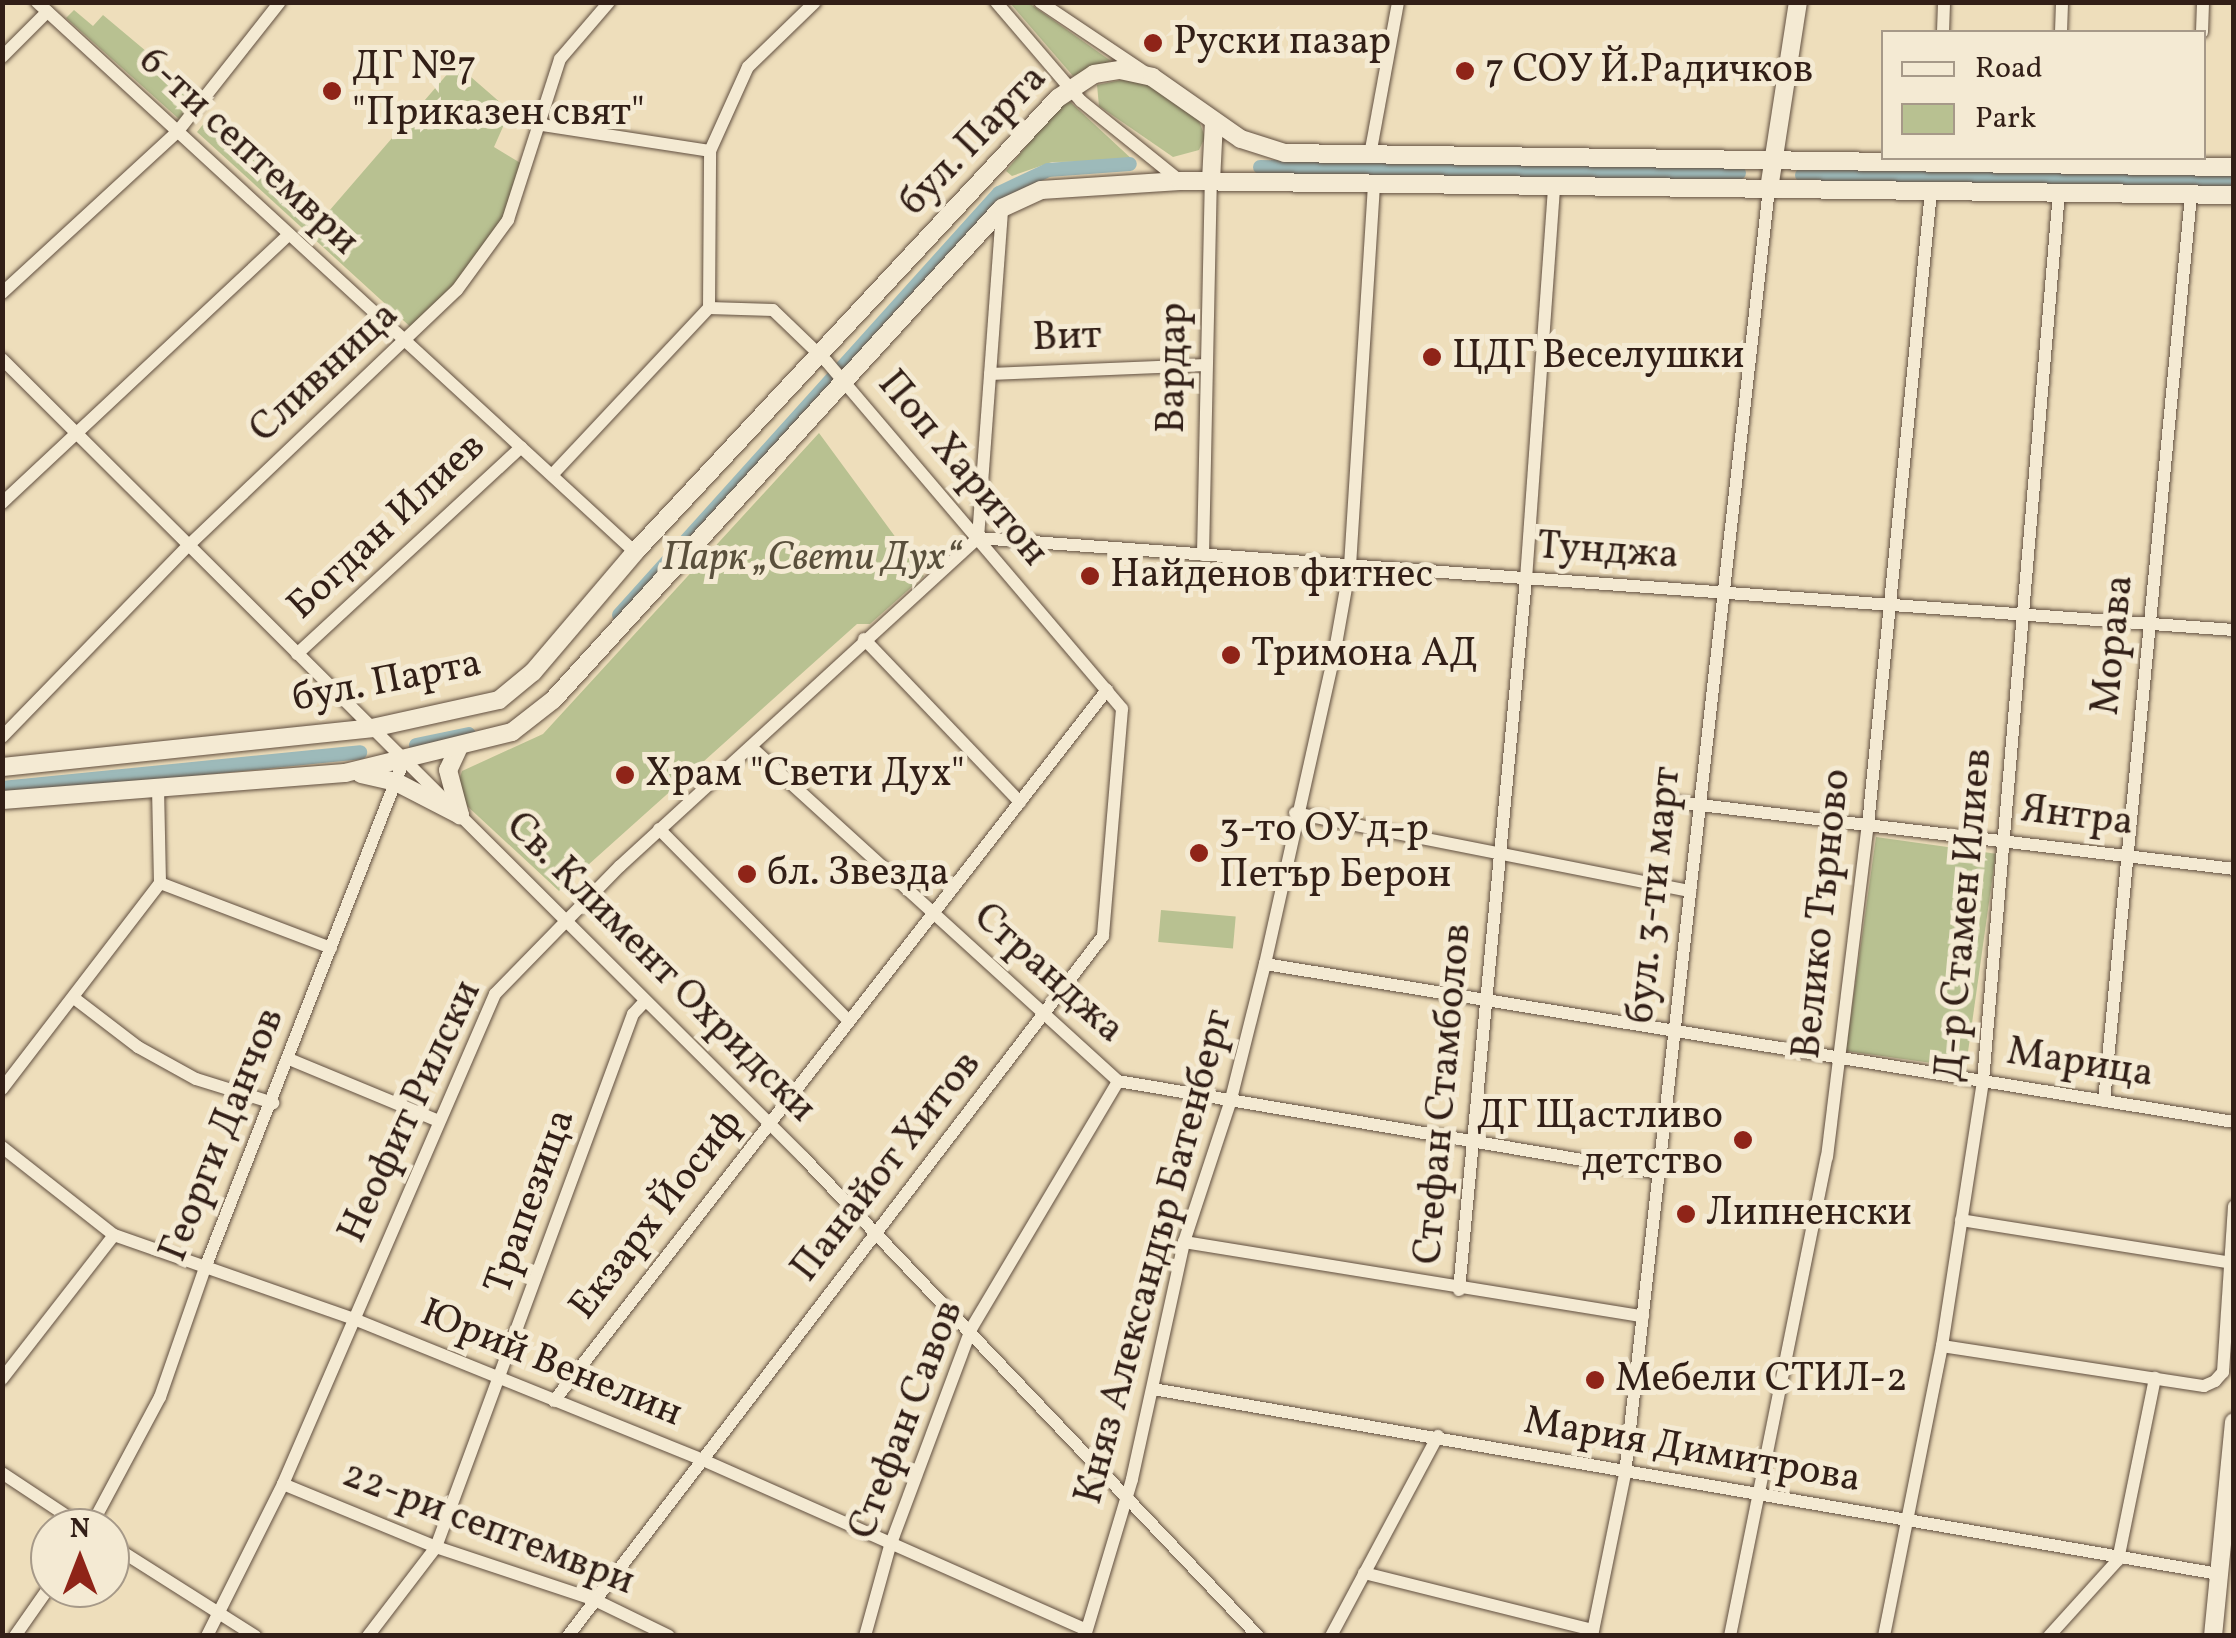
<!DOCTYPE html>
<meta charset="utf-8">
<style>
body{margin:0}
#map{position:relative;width:2236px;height:1638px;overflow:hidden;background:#eedebb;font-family:Vollkorn,serif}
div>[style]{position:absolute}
.green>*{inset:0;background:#b8c191;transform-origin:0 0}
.canal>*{height:14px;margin:-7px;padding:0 7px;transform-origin:7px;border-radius:7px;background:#9dbaba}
.roads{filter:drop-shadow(0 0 2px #614f40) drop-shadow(0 0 2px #614f40)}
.minor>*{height:12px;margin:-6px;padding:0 6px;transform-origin:6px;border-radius:6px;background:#f4ead3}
.secondary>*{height:18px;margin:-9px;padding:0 9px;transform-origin:9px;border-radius:9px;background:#f4ead3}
.dots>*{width:28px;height:28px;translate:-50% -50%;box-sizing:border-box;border:5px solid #f4ead3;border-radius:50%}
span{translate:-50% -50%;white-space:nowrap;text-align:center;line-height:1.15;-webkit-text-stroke:10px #f4ead3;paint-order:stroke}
.poi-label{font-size:40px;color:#321f17}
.left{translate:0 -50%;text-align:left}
.right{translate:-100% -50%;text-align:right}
.street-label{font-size:40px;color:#321f17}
.park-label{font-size:40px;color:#5a503c;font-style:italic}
.frame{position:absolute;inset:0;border:5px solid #321f17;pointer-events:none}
.legend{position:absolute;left:1881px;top:30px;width:325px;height:130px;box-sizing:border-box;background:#f4ead3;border:2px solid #a69988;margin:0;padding:12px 18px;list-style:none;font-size:30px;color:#321f17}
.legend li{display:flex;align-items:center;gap:20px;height:50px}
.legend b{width:50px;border:2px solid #a69988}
.north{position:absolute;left:30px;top:1508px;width:100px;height:100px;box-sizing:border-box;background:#f4ead3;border:2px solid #a69988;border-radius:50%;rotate:0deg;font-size:28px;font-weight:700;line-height:40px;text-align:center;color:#321f17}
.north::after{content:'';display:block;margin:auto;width:35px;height:45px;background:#8f2418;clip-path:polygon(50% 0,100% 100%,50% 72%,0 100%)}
</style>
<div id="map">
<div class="green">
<i style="clip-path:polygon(1010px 3px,1029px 3px,1111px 61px,1073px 76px)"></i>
<i style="clip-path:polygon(74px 10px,93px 26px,103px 15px,190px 88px,194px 102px,179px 119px,66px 18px)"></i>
<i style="clip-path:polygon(456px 64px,510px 111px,494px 147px,527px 167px,509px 217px,415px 331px,197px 132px,209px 117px,323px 218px)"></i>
<i style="clip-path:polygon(1126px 79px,1151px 86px,1198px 118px,1205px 137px,1199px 150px,1173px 157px,1099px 106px,1097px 85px)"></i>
<i style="clip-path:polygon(1066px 98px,1134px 161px,1052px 162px,1012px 176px,1006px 171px)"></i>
<i style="clip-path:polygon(819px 433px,924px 576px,870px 624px,857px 624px,559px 891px,466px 805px,458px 784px,462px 771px,543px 734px)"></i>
<i style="left:1876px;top:837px;width:121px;height:216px;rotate:8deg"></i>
<i style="left:1161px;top:910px;width:75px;height:32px;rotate:5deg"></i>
</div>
<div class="canal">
<i style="left:1260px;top:167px;width:479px;rotate:0.7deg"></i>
<i style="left:1802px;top:175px;width:432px;rotate:0.9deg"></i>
<i style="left:619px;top:615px;width:568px;rotate:-48deg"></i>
<i style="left:999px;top:193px;width:54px;rotate:-25.1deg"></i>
<i style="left:1048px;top:170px;width:82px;rotate:-4.2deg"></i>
<i style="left:416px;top:745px;width:54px;rotate:-11.7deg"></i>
<i style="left:2px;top:788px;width:360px;rotate:-5.7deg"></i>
</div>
<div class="roads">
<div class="minor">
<i style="left:37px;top:2px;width:812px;rotate:42.61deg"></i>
<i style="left:996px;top:2px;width:130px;rotate:49.4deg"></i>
<i style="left:1081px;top:101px;width:127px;rotate:38.9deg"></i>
<i style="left:1040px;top:2px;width:128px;rotate:33.8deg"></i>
<i style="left:1943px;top:32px;width:30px;rotate:-88deg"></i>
<i style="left:2061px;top:32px;width:30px;rotate:-88deg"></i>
<i style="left:2202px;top:32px;width:30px;rotate:-88deg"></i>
<i style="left:2px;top:57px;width:64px;rotate:-45deg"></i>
<i style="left:542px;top:125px;width:170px;rotate:8.8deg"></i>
<i style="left:1370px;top:155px;width:156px;rotate:-79.6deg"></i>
<i style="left:2px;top:293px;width:239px;rotate:-42.6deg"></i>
<i style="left:178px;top:131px;width:164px;rotate:-51.7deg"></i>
<i style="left:709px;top:308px;width:157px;rotate:-89.6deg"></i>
<i style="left:710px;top:151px;width:92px;rotate:-65.7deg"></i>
<i style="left:748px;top:67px;width:93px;rotate:-44.1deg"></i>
<i style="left:2px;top:359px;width:1131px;rotate:44.89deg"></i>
<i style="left:803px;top:1157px;width:661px;rotate:46.47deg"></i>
<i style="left:990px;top:374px;width:216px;rotate:-2.4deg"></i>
<i style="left:552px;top:475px;width:229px;rotate:-46.8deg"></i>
<i style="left:709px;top:308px;width:64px;rotate:1.8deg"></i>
<i style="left:773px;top:310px;width:75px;rotate:43.9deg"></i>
<i style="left:827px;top:362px;width:455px;rotate:49.6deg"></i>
<i style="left:1122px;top:709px;width:228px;rotate:94.8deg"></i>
<i style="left:1103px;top:936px;width:881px;rotate:127.39deg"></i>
<i style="left:2px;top:503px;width:393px;rotate:-43.1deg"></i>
<i style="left:978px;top:538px;width:1259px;rotate:4.19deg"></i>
<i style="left:1203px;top:555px;width:374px;rotate:-88.8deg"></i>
<i style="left:864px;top:639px;width:226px;rotate:46.3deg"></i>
<i style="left:297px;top:654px;width:305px;rotate:-42.7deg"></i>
<i style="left:2px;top:737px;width:268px;rotate:-45.8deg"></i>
<i style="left:189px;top:545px;width:370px;rotate:-43.6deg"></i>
<i style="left:457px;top:290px;width:87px;rotate:-53.9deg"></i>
<i style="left:508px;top:220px;width:169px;rotate:-72.1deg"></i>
<i style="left:560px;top:59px;width:75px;rotate:-49.3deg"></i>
<i style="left:751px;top:747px;width:496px;rotate:42.3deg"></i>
<i style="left:1118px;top:1081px;width:549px;rotate:9.65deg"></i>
<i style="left:1675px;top:802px;width:563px;rotate:6.83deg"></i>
<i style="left:1295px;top:813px;width:403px;rotate:11.2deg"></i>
<i style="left:659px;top:829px;width:270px;rotate:45.3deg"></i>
<i style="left:160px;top:883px;width:183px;rotate:20.8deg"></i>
<i style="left:1265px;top:964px;width:982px;rotate:9.26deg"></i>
<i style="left:74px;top:998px;width:81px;rotate:37.4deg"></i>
<i style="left:138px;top:1047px;width:66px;rotate:28.9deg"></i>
<i style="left:196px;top:1079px;width:81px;rotate:17.3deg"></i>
<i style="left:289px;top:1059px;width:159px;rotate:22.5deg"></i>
<i style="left:2px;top:1089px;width:260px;rotate:-52.5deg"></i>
<i style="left:160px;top:883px;width:98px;rotate:-91.2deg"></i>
<i style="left:2104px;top:1101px;width:910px;rotate:-84.51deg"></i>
<i style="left:2px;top:1147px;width:142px;rotate:38.2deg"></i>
<i style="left:114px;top:1235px;width:254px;rotate:19.3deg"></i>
<i style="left:354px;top:1319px;width:376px;rotate:22deg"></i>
<i style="left:703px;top:1460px;width:419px;rotate:23.9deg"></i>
<i style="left:1961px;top:1220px;width:276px;rotate:9deg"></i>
<i style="left:1184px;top:1242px;width:465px;rotate:9.2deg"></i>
<i style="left:1459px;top:1290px;width:714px;rotate:-84.62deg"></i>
<i style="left:1526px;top:579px;width:394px;rotate:-85.9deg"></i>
<i style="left:1942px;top:1346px;width:265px;rotate:8.7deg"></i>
<i style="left:2204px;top:1386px;width:12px;rotate:-24deg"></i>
<i style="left:2215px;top:1381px;width:12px;rotate:-48deg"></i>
<i style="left:2223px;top:1372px;width:166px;rotate:-86.2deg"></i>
<i style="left:2px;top:1379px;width:182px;rotate:-52.1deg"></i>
<i style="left:1153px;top:1389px;width:1082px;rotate:9.85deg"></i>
<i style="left:554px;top:1401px;width:901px;rotate:-52.13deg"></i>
<i style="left:2px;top:1473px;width:100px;rotate:33.5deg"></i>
<i style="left:283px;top:1484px;width:165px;rotate:22.4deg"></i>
<i style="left:436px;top:1547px;width:168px;rotate:18.4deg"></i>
<i style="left:595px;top:1600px;width:82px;rotate:25.9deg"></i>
<i style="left:90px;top:1528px;width:149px;rotate:-61.9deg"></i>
<i style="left:160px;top:1397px;width:137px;rotate:-70.8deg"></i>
<i style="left:205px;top:1268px;width:546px;rotate:-68.61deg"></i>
<i style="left:110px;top:1544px;width:172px;rotate:32.4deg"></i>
<i style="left:1364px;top:1573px;width:236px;rotate:14deg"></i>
<i style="left:15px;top:1636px;width:61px;rotate:-55deg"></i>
<i style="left:207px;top:1636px;width:170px;rotate:-63.4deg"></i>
<i style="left:283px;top:1484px;width:534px;rotate:-66.6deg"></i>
<i style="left:495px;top:994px;width:179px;rotate:-45.7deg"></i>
<i style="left:620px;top:866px;width:486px;rotate:-42.5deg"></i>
<i style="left:978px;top:538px;width:331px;rotate:-85.8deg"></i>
<i style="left:368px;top:1636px;width:112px;rotate:-52.6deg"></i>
<i style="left:436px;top:1547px;width:568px;rotate:-69.72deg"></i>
<i style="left:633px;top:1014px;width:18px;rotate:-47deg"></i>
<i style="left:865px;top:1636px;width:93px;rotate:-74.5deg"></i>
<i style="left:890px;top:1546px;width:232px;rotate:-69.5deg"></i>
<i style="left:971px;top:1329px;width:288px;rotate:-59.3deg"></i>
<i style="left:1085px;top:1636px;width:164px;rotate:-73.3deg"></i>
<i style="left:1132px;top:1479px;width:243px;rotate:-77.6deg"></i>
<i style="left:1184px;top:1242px;width:146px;rotate:-71.7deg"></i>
<i style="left:1230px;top:1103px;width:143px;rotate:-75.9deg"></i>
<i style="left:1265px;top:964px;width:322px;rotate:-77.4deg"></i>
<i style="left:1335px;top:650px;width:85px;rotate:-79.9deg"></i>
<i style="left:1350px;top:566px;width:385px;rotate:-86.4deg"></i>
<i style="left:1331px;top:1636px;width:227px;rotate:-61.9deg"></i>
<i style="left:1592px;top:1636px;width:165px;rotate:-78.5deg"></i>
<i style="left:1625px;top:1474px;width:1293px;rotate:-83.61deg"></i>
<i style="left:1730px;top:1636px;width:489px;rotate:-78.6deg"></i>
<i style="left:1827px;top:1157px;width:335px;rotate:-83deg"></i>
<i style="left:1868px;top:825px;width:636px;rotate:-84.32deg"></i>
<i style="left:1884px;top:1636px;width:296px;rotate:-78.7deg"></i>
<i style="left:1942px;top:1346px;width:268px;rotate:-81.2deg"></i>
<i style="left:1983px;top:1081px;width:891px;rotate:-85.11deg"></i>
<i style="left:2049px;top:1636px;width:103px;rotate:-47.8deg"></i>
<i style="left:2118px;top:1560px;width:186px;rotate:-78.5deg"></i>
</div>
<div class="secondary">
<i style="left:1211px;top:181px;width:59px;rotate:-87.1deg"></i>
<i style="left:1769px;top:189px;width:189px;rotate:-81.2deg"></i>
<i style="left:458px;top:749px;width:23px;rotate:115deg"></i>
<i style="left:448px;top:770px;width:47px;rotate:75.1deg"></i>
<i style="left:2px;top:767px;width:372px;rotate:-6deg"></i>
<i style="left:372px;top:728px;width:130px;rotate:-12.4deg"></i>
<i style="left:499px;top:700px;width:44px;rotate:-39.5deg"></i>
<i style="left:533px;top:672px;width:157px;rotate:-49.6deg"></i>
<i style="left:635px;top:552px;width:621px;rotate:-47.02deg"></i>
<i style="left:1058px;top:98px;width:43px;rotate:-33.7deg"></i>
<i style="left:1094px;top:74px;width:26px;rotate:-9deg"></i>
<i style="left:1120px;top:70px;width:33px;rotate:12deg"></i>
<i style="left:1152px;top:77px;width:108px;rotate:34.9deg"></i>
<i style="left:1241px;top:139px;width:46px;rotate:17.7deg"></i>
<i style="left:1285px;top:153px;width:949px;rotate:0.85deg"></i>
<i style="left:361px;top:774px;width:36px;rotate:13deg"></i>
<i style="left:396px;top:782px;width:72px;rotate:27.3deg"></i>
<i style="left:2px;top:800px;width:344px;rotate:-4.5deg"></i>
<i style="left:345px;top:773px;width:172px;rotate:-13.8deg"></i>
<i style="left:512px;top:732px;width:52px;rotate:-38deg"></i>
<i style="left:553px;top:700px;width:666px;rotate:-47.62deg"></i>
<i style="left:1002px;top:208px;width:43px;rotate:-24.8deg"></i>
<i style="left:1041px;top:190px;width:139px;rotate:-3.7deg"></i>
<i style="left:1180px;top:181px;width:1054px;rotate:0.76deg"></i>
<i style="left:2213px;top:1636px;width:215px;rotate:-84.4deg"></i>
</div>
</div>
<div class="dots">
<i style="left:1153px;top:43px;background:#8f2418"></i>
<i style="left:1465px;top:71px;background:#8f2418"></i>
<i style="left:332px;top:91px;background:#8f2418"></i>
<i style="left:1432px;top:357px;background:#8f2418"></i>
<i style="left:1090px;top:576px;background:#8f2418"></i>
<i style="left:1231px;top:655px;background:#8f2418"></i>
<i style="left:625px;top:775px;background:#8f2418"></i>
<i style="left:1199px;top:853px;background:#8f2418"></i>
<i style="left:747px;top:874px;background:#8f2418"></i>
<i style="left:1743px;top:1140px;background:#8f2418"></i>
<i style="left:1686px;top:1214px;background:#8f2418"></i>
<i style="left:1595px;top:1380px;background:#8f2418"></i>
</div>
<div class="poi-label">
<span class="left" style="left:1173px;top:43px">Руски пазар</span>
<span class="left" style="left:352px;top:91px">ДГ №7<br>"Приказен свят"</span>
<span class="left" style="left:1485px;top:71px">7 СОУ Й.Радичков</span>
<span class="left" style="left:1452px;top:357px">ЦДГ Веселушки</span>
<span class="left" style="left:1110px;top:576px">Найденов фитнес</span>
<span class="left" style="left:1251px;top:655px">Тримона АД</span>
<span class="left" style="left:645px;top:775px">Храм "Свети Дух"</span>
<span class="left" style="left:1219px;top:853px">3-то ОУ д-р<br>Петър Берон</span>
<span class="left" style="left:767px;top:874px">бл. Звезда</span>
<span class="right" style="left:1723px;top:1140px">ДГ Щастливо<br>детство</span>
<span class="left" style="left:1706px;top:1214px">Липненски</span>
<span class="left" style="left:1615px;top:1380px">Мебели СТИЛ-2</span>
</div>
<div class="street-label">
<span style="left:974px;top:141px;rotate:-46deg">бул. Парта</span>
<span style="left:248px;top:152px;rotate:43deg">6-ти септември</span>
<span style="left:1067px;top:338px;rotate:-2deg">Вит</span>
<span style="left:1174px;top:368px;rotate:-89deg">Вардар</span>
<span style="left:325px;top:373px;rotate:-43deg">Сливница</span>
<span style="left:962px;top:469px;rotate:50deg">Поп Харитон</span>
<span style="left:387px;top:527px;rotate:-43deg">Богдан Илиев</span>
<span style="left:1608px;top:552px;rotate:4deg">Тунджа</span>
<span style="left:2114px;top:645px;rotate:-84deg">Морава</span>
<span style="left:387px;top:682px;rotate:-11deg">бул. Парта</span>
<span style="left:2077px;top:817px;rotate:7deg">Янтра</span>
<span style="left:1655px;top:895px;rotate:-84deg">бул. 3-ти март</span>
<span style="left:1823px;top:914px;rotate:-84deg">Велико Търново</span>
<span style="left:1965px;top:915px;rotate:-85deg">Д-р Стамен Илиев</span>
<span style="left:660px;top:968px;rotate:45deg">Св. Климент Охридски</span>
<span style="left:1048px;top:974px;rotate:42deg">Странджа</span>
<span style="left:2080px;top:1064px;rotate:9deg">Марица</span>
<span style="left:1444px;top:1094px;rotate:-85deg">Стефан Стамболов</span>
<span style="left:411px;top:1112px;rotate:-65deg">Неофит Рилски</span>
<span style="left:223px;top:1135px;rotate:-68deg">Георги Данчов</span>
<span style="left:887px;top:1167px;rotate:-52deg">Панайот Хитов</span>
<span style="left:531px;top:1202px;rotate:-70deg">Трапезица</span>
<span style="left:657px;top:1215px;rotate:-52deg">Екзарх Йосиф</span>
<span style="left:1155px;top:1257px;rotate:-75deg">Княз Александър Батенберг</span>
<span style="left:551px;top:1364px;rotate:22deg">Юрий Венелин</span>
<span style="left:907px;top:1420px;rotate:-69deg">Стефан Савов</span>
<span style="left:1692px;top:1451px;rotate:10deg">Мария Димитрова</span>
<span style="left:488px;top:1529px;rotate:21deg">22-ри септември</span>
</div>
<div class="park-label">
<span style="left:812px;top:559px">Парк „Свети Дух“</span>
</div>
<div class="frame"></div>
<ul class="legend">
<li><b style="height:12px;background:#f4ead3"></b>Road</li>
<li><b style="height:28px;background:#b8c191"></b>Park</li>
</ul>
<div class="north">N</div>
</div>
